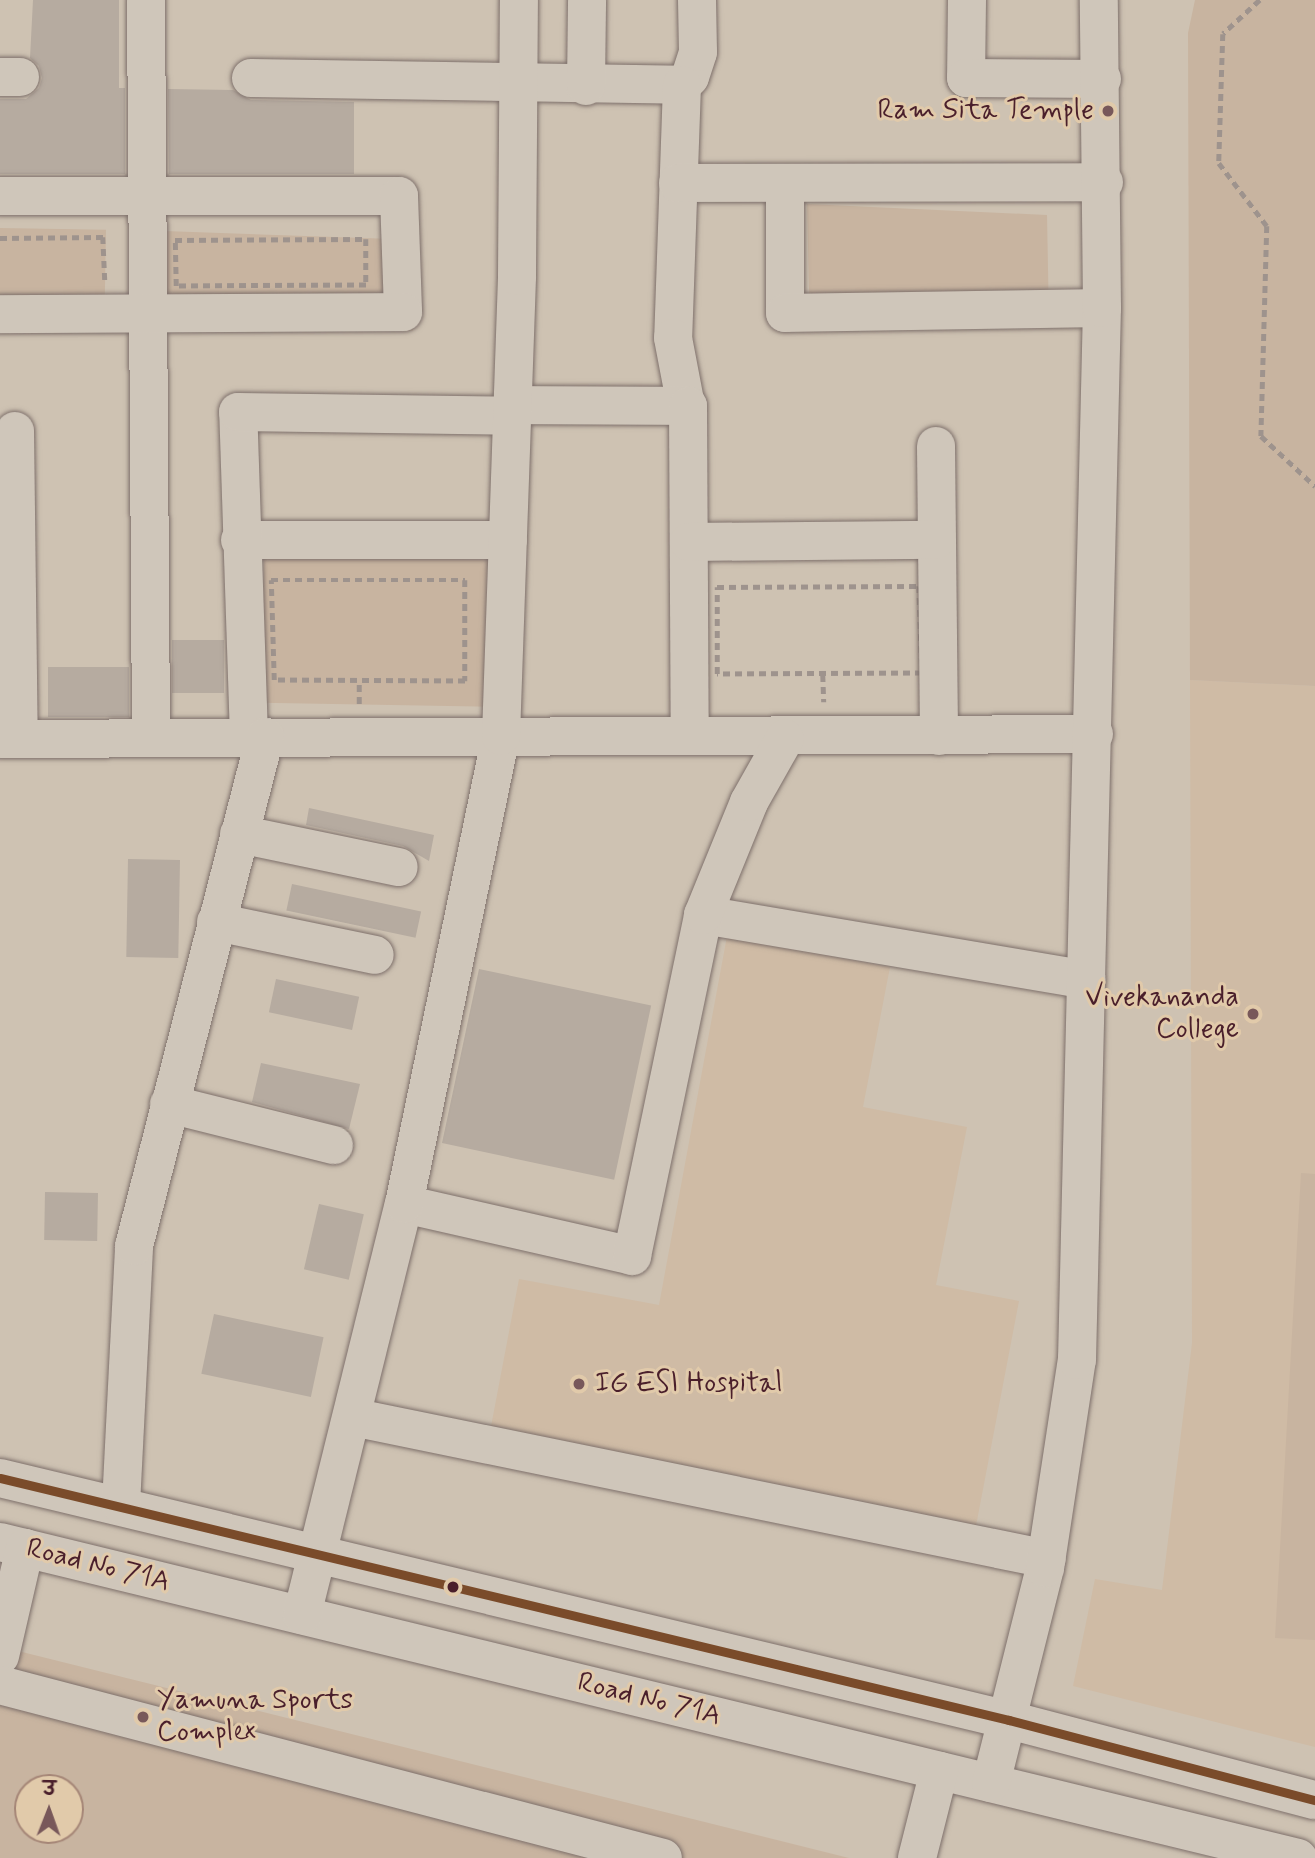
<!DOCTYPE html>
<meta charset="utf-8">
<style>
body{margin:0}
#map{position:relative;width:1315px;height:1858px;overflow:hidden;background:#cec2b2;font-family:Mynerve,"Playpen Sans Deva",sans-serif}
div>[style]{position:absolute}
.built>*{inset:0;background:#cfbba5}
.green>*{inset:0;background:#c8b4a0;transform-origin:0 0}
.building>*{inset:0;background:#b6aba0;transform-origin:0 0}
.path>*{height:4.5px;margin-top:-2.25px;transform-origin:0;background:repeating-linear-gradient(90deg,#9e938d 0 7px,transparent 0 12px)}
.roads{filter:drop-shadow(0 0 2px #7e706b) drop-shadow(0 0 2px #7e706b)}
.minor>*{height:38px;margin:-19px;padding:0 19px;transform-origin:19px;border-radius:19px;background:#cfc6ba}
.bus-1>*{height:9px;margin:-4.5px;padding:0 4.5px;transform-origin:4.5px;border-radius:4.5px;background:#7a4b2a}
.dots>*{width:19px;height:19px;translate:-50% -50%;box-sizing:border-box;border:4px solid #e1caaa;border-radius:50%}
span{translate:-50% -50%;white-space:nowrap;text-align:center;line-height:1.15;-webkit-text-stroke:6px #e1caaa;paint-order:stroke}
.poi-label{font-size:28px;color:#4a1f2b}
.right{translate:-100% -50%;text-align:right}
.left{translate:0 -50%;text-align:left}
.street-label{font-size:28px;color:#4a1f2b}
.north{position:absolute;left:14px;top:1774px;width:70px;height:70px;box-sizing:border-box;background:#e1caaa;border:2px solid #a58677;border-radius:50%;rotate:1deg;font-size:19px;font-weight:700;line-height:28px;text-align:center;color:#4a1f2b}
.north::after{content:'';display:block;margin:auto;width:24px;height:32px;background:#78585a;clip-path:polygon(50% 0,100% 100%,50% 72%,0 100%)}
</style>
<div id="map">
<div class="built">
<i style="clip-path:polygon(1190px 680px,1315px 686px,1315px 1747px,1073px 1686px,1095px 1579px,1162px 1590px,1192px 1343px)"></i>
<i style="clip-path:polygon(727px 936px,890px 967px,863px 1107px,967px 1127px,936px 1285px,1019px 1301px,975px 1531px,489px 1437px,519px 1279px,659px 1305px)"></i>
</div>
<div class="green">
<i style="clip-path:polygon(1195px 0,1315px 0,1315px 686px,1190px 680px,1188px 33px)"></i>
<i style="clip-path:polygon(807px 204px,1047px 215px,1049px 322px,810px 330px)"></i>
<i style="left:0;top:228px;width:106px;height:103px;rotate:1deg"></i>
<i style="left:164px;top:231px;width:252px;height:91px;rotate:2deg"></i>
<i style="left:509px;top:560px;width:147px;height:245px;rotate:91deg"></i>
<i style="clip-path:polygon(1301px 1173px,1315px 1174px,1315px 1640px,1275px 1638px)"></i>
<i style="clip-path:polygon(evenodd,0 1646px,2px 1647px,849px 1858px,0 1858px,0 1646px,28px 1788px,70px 1788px,70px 1830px,28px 1830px,28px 1788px)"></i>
</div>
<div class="building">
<i style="clip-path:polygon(33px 0,119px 0,119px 88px,125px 88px,125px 174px,0 174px,0 99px,26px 99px,39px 88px,42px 78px,39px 66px,30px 58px)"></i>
<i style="clip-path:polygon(168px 89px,233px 90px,251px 100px,354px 102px,354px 174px,169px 174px)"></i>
<i style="left:172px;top:640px;width:52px;height:53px"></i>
<i style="left:48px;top:667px;width:81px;height:50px"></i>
<i style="clip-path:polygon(309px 808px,434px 835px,429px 861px,403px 846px,306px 825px)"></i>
<i style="left:128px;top:859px;width:52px;height:98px;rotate:1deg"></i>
<i style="left:292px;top:884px;width:132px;height:27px;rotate:12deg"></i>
<i style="left:479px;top:969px;width:176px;height:178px;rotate:12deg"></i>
<i style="left:276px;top:979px;width:85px;height:34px;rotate:12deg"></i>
<i style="clip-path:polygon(261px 1063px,360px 1084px,349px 1129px,252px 1102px)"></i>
<i style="left:45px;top:1192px;width:53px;height:48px;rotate:1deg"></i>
<i style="left:319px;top:1204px;width:46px;height:67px;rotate:13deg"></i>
<i style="left:214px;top:1314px;width:112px;height:61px;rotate:12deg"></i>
</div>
<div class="path">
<i style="left:1260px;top:0;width:50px;rotate:137.4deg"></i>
<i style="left:1223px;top:34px;width:129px;rotate:91.8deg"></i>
<i style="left:1219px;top:163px;width:79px;rotate:52.7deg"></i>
<i style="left:1267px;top:226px;width:210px;rotate:91.6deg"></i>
<i style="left:1261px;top:436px;width:74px;rotate:42.8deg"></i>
<i style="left:0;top:238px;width:103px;rotate:-0.6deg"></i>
<i style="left:103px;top:237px;width:44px;rotate:87.4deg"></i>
<i style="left:366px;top:239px;width:46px;rotate:90deg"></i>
<i style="left:366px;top:285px;width:190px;rotate:179.7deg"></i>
<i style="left:176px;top:286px;width:46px;rotate:-91.2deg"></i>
<i style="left:175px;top:240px;width:191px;rotate:-0.3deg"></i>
<i style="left:271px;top:580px;width:194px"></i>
<i style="left:465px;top:580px;width:101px;rotate:90deg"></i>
<i style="left:465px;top:681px;width:191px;rotate:-179.7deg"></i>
<i style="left:274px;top:680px;width:100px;rotate:-91.7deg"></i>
<i style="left:919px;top:586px;width:87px;rotate:88deg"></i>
<i style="left:922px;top:673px;width:205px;rotate:179.7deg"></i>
<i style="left:717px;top:674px;width:87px;rotate:-90deg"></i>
<i style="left:717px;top:587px;width:202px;rotate:-0.3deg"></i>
<i style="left:823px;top:675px;width:27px;rotate:88deg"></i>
<i style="left:359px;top:704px;width:23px;rotate:-90deg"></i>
</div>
<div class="roads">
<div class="minor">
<i style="left:146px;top:0;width:738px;rotate:89.61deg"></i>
<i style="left:967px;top:0;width:78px;rotate:90.7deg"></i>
<i style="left:966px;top:78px;width:136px;rotate:0.4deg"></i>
<i style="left:0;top:77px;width:20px"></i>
<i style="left:251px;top:78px;width:431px;rotate:0.9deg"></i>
<i style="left:682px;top:85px;width:11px;rotate:-45deg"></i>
<i style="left:690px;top:77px;width:26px;rotate:-72deg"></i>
<i style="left:698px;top:52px;width:52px;rotate:-91.1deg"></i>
<i style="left:682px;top:85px;width:253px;rotate:92deg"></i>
<i style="left:673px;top:338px;width:69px;rotate:79.2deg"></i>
<i style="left:586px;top:86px;width:86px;rotate:-89.3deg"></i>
<i style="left:678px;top:183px;width:426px;rotate:-0.1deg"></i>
<i style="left:785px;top:184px;width:129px;rotate:90deg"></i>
<i style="left:785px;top:313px;width:317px;rotate:-0.9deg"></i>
<i style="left:0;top:196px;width:399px"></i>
<i style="left:399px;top:196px;width:116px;rotate:88deg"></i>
<i style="left:403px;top:312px;width:403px;rotate:179.7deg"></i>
<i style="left:513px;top:405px;width:175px;rotate:0.3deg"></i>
<i style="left:688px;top:406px;width:328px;rotate:89.7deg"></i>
<i style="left:15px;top:431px;width:307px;rotate:89.3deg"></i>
<i style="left:936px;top:446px;width:290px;rotate:89.4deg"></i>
<i style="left:240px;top:540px;width:268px"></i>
<i style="left:689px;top:542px;width:247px;rotate:-0.5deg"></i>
<i style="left:249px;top:737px;width:325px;rotate:-91.9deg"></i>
<i style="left:238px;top:412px;width:274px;rotate:0.8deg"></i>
<i style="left:0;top:739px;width:1094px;rotate:-0.26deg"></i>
<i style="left:239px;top:834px;width:163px;rotate:11.7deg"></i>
<i style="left:703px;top:915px;width:389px;rotate:9.6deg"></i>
<i style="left:216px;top:922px;width:162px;rotate:11.7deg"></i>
<i style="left:169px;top:1104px;width:170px;rotate:14deg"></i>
<i style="left:404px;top:1204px;width:234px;rotate:12.8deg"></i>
<i style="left:632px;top:1256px;width:348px;rotate:-78.2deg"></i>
<i style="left:703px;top:915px;width:122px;rotate:-67.8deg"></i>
<i style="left:749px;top:802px;width:73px;rotate:-60.6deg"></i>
<i style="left:352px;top:1417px;width:709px;rotate:11.55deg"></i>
<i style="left:0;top:1478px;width:1038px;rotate:13.49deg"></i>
<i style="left:1009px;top:1720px;width:316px;rotate:14.7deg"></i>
<i style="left:121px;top:1505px;width:259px;rotate:-87.1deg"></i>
<i style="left:134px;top:1246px;width:526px;rotate:-75.57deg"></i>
<i style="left:0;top:1542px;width:1336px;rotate:13.68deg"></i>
<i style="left:302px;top:1615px;width:423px;rotate:-76.1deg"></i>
<i style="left:404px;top:1204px;width:478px;rotate:-78.3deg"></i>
<i style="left:501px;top:736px;width:460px;rotate:-88deg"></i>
<i style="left:517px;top:276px;width:276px;rotate:-89.6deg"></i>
<i style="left:0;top:1656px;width:111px;rotate:-77deg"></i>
<i style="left:0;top:1685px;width:685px;rotate:14.62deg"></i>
<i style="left:991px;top:1783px;width:222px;rotate:-75.9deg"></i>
<i style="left:1045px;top:1568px;width:210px;rotate:-81.3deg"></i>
<i style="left:1077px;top:1360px;width:1052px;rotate:-88.64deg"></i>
<i style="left:1102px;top:308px;width:308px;rotate:-90.6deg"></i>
<i style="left:917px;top:1858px;width:90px;rotate:-75.8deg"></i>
</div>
</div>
<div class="bus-1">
<i style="left:0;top:1478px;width:1038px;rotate:13.49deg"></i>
<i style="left:1009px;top:1720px;width:316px;rotate:14.7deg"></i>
</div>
<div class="dots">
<i style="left:1108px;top:111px;background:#78585a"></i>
<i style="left:1253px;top:1014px;background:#78585a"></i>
<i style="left:579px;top:1384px;background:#78585a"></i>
<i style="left:453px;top:1587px;background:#4a1f2b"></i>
<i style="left:143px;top:1717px;background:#78585a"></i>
</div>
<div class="poi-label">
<span class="right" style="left:1094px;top:111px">Ram Sita Temple</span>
<span class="right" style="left:1239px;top:1014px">Vivekananda<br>College</span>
<span class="left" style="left:595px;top:1384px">IG ESI Hospital</span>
<span class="left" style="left:157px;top:1717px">Yamuna Sports<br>Complex</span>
</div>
<div class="street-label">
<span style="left:98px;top:1566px;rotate:14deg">Road No 71A</span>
<span style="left:649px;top:1700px;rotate:14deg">Road No 71A</span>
</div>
<div class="north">उ</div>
</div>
